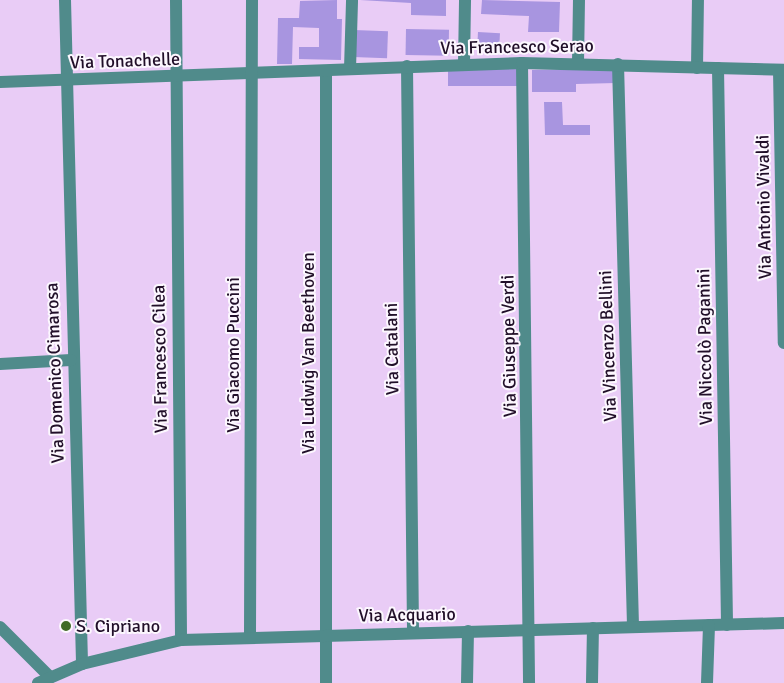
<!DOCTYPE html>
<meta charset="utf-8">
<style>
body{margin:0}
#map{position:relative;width:784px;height:683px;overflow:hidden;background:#e9ccf6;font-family:Signika,sans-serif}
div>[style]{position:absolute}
.building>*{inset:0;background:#a895e0;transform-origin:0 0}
.minor>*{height:12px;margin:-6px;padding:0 6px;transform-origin:6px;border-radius:6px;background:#508b8b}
.dots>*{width:14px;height:14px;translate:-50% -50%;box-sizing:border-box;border:2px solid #fcf7fe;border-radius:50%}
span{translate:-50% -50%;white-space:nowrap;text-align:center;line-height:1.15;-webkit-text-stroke:4px #fcf7fe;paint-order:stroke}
.street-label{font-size:18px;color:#210f29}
.poi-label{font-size:18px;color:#210f29}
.left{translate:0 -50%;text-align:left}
</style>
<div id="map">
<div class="building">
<i style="clip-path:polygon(337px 0,337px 19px,342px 19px,341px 60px,299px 59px,299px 47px,319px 47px,319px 28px,293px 27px,292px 64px,277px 64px,278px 18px,299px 18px,300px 1px)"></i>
<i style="clip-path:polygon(360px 0,446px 0,446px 16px,411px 15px,411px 3px)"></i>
<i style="clip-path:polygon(482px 0,560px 2px,559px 32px,528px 32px,529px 16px,481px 14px)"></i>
<i style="left:406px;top:29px;width:43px;height:26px;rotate:1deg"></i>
<i style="left:354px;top:30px;width:34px;height:27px;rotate:2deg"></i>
<i style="left:478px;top:32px;width:22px;height:17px;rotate:3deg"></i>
<i style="left:519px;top:68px;width:18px;height:71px;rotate:90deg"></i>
<i style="clip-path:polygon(616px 69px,616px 83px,576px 84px,576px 92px,532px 92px,532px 70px)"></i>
<i style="clip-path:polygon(544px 102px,562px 102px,563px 125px,590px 125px,590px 135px,545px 135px)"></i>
</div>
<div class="minor">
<i style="left:65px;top:0;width:664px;rotate:88.53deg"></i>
<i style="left:176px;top:0;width:640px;rotate:89.55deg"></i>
<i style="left:522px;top:63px;width:620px;rotate:89.35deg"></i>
<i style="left:578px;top:63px;width:63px;rotate:-89.1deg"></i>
<i style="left:618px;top:64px;width:563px;rotate:88.47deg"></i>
<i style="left:464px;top:65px;width:65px;rotate:-89.1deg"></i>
<i style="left:407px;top:66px;width:566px;rotate:89.39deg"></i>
<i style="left:697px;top:68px;width:68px;rotate:-89.2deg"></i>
<i style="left:718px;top:68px;width:557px;rotate:89.07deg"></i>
<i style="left:350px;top:69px;width:69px;rotate:-88.3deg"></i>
<i style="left:779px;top:70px;width:273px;rotate:89deg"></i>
<i style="left:326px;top:71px;width:612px;rotate:90deg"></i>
<i style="left:0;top:82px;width:522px;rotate:-2.08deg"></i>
<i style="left:522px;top:63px;width:262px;rotate:1.5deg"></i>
<i style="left:0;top:364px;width:71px;rotate:-3.2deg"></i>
<i style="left:0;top:627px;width:71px;rotate:45deg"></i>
<i style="left:250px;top:636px;width:636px;rotate:-89.82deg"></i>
<i style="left:38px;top:683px;width:48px;rotate:-23.4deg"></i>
<i style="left:82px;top:664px;width:102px;rotate:-13.6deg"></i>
<i style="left:181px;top:640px;width:603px;rotate:-1.61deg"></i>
<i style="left:467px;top:683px;width:52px;rotate:-88.9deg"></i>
<i style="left:592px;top:683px;width:55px;rotate:-89deg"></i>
<i style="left:707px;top:683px;width:58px;rotate:-88deg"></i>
</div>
<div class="dots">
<i style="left:66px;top:626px;background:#406a27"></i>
</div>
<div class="street-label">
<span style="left:517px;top:47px;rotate:-1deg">Via Francesco Serao</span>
<span style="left:125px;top:61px;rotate:-2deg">Via Tonachelle</span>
<span style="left:764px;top:207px;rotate:-91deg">Via Antonio Vivaldi</span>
<span style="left:509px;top:346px;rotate:-91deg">Via Giuseppe Verdi</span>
<span style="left:608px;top:346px;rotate:-92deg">Via Vincenzo Bellini</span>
<span style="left:705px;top:347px;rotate:-91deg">Via Niccolò Paganini</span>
<span style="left:392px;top:349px;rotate:-91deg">Via Catalani</span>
<span style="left:308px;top:353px;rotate:-90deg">Via Ludwig Van Beethoven</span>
<span style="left:233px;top:355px;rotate:-90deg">Via Giacomo Puccini</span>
<span style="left:160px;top:359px;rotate:-91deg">Via Francesco Cilea</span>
<span style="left:55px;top:373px;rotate:-92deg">Via Domenico Cimarosa</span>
<span style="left:407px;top:615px;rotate:-1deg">Via Acquario</span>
</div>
<div class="poi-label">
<span class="left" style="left:76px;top:626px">S. Cipriano</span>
</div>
</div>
